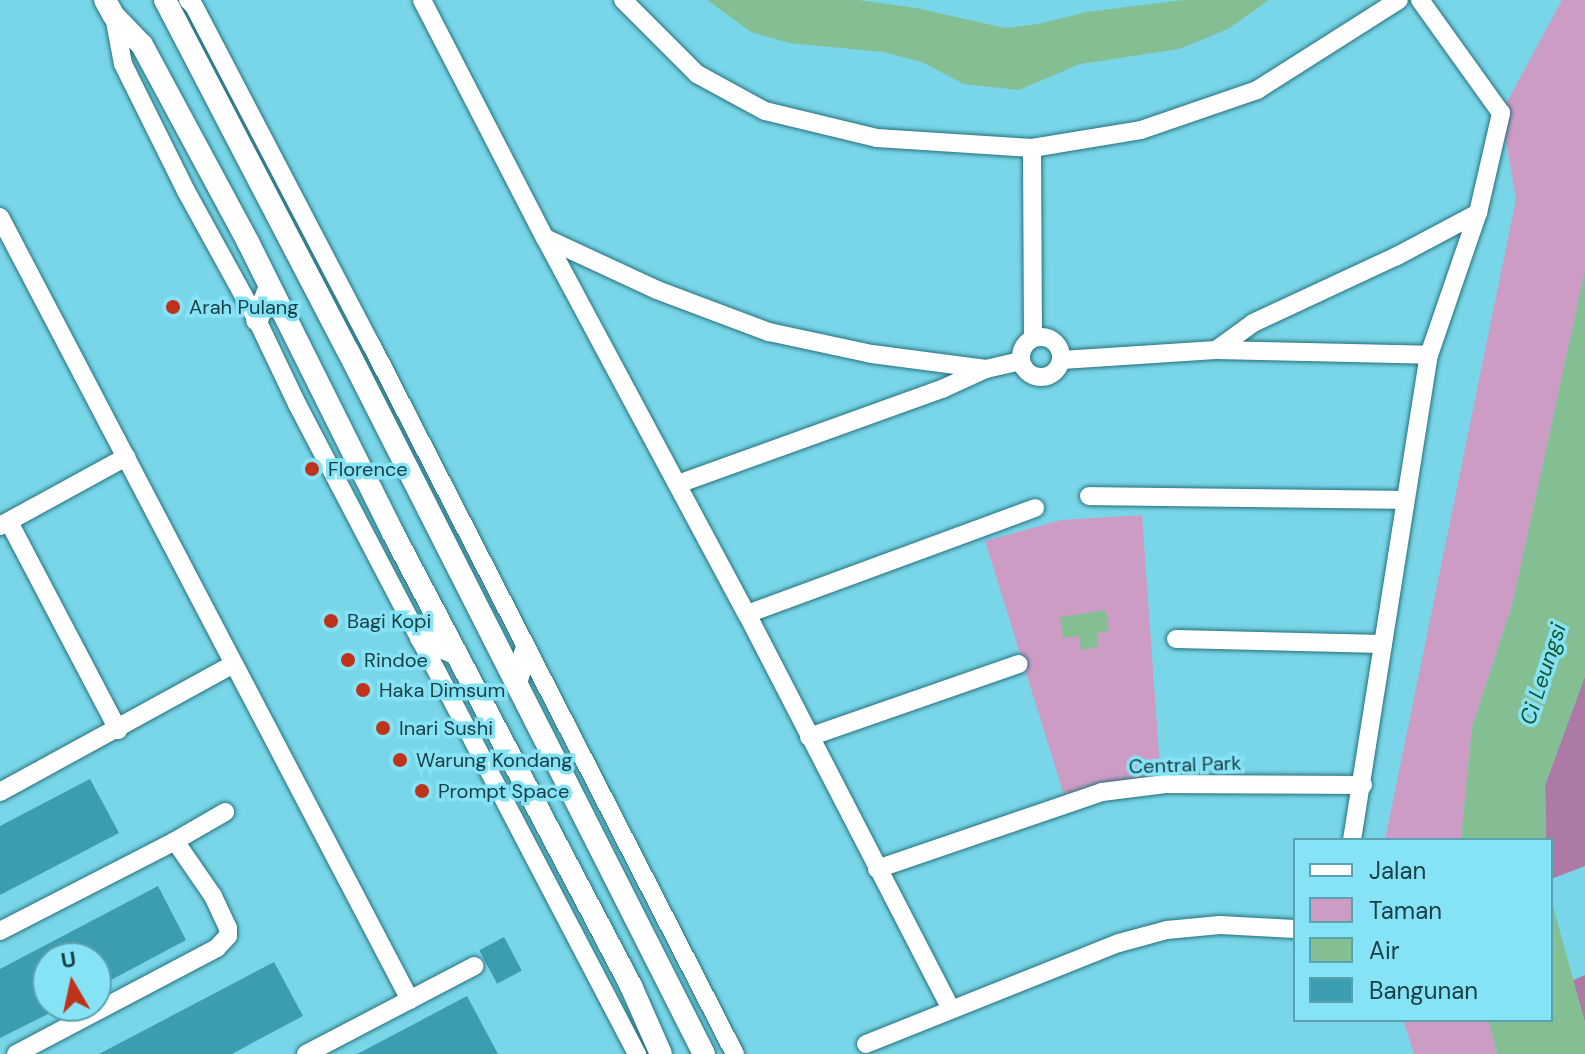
<!DOCTYPE html>
<style>
body{margin:0}
#map{position:relative;width:1585px;height:1054px;overflow:hidden;background:#79d6e8;font-family:"DM Sans",sans-serif}
div>[style]{position:absolute}
.green>*{inset:0;background:#cd9cc5}
.forest>*{inset:0;background:#ad7aa6}
.water>*{inset:0;background:#84bf93}
.building>*{inset:0;background:#3c9daf;transform-origin:0 0}
.roads{filter:drop-shadow(0 0 2px #26707d) drop-shadow(0 0 2px #26707d)}
.minor>*{height:18px;margin:-9px;padding:0 9px;transform-origin:9px;border-radius:9px;background:#fff}
.minor>.ring{margin:-9px;padding:0;box-sizing:content-box;background:none;border:18px solid #fff;border-radius:50%}
.tertiary>*{height:22px;margin:-11px;padding:0 11px;transform-origin:11px;border-radius:11px;background:#fff}
.dots>*{width:22px;height:22px;translate:-50% -50%;box-sizing:border-box;border:4px solid #86e3f6;border-radius:50%}
span{translate:-50% -50%;white-space:nowrap;text-align:center;line-height:1.15;-webkit-text-stroke:7px #86e3f6;paint-order:stroke}
.poi-label{font-size:20px;color:#184047}
.left{translate:0 -50%;text-align:left}
.street-label{font-size:20px;color:#184047}
.water-label{font-size:22px;color:#13562d;font-style:italic}
.legend{position:absolute;left:1293px;top:838px;width:260px;height:184px;box-sizing:border-box;background:#86e3f6;border:2px solid #5aa2b0;margin:0;padding:10px 14px;list-style:none;font-size:24px;color:#184047}
.legend li{display:flex;align-items:center;gap:16px;height:40px}
.legend b{width:40px;border:2px solid #5aa2b0}
.north{position:absolute;left:32px;top:942px;width:80px;height:80px;box-sizing:border-box;background:#86e3f6;border:2px solid #5aa2b0;border-radius:50%;rotate:351deg;font-size:22px;font-weight:700;line-height:32px;text-align:center;color:#184047}
.north::after{content:'';display:block;margin:auto;width:28px;height:36px;background:#bf331d;clip-path:polygon(50% 0,100% 100%,50% 72%,0 100%)}
</style>
<div id="map">
<div class="green">
<i style="clip-path:polygon(1562px 0,1585px 0,1585px 270px,1513px 602px,1472px 727px,1461px 840px,1385px 840px,1516px 199px,1501px 113px)"></i>
<i style="clip-path:polygon(1142px 515px,1161px 782px,1087px 789px,1064px 795px,985px 541px,1061px 520px)"></i>
<i style="clip-path:polygon(1403px 1020px,1489px 1020px,1497px 1054px,1414px 1054px)"></i>
</div>
<div class="forest">
<i style="clip-path:polygon(1585px 676px,1585px 866px,1551px 879px,1551px 840px,1546px 840px,1545px 785px)"></i>
<i style="clip-path:polygon(1585px 975px,1585px 1022px,1571px 981px)"></i>
</div>
<div class="water">
<i style="clip-path:polygon(707px 0,858px 0,916px 8px,1005px 28px,1038px 24px,1087px 12px,1183px 0,1269px 0,1228px 29px,1179px 49px,1080px 64px,1019px 90px,964px 84px,922px 62px,883px 52px,789px 43px,751px 32px)"></i>
<i style="clip-path:polygon(1585px 270px,1585px 676px,1545px 785px,1546px 840px,1461px 840px,1472px 727px,1513px 602px)"></i>
<i style="clip-path:polygon(1106px 610px,1109px 631px,1097px 633px,1098px 647px,1081px 650px,1079px 636px,1063px 638px,1060px 617px)"></i>
<i style="clip-path:polygon(1551px 899px,1585px 1022px,1585px 1054px,1497px 1054px,1489px 1020px,1551px 1020px)"></i>
</div>
<div class="building">
<i style="clip-path:polygon(90px 779px,119px 833px,0 895px,0 826px)"></i>
<i style="clip-path:polygon(158px 886px,186px 940px,96px 988px,96px 951px,83px 958px,48px 958px,48px 1014px,0 1038px,0 969px)"></i>
<i style="left:504px;top:937px;width:38px;height:28px;rotate:62deg"></i>
<i style="clip-path:polygon(274px 962px,303px 1016px,254px 1042px,232px 1054px,99px 1054px)"></i>
<i style="clip-path:polygon(467px 996px,498px 1054px,357px 1054px,382px 1041px)"></i>
</div>
<div class="roads">
<div class="minor">
<i style="left:188px;top:0;width:8px;rotate:45deg"></i>
<i style="left:194px;top:6px;width:384px;rotate:62.4deg"></i>
<i style="left:372px;top:346px;width:796px;rotate:62.86deg"></i>
<i style="left:422px;top:0;width:268px;rotate:62.7deg"></i>
<i style="left:545px;top:238px;width:427px;rotate:61.8deg"></i>
<i style="left:747px;top:614px;width:445px;rotate:62.7deg"></i>
<i style="left:623px;top:0;width:105px;rotate:45deg"></i>
<i style="left:697px;top:74px;width:77px;rotate:28.6deg"></i>
<i style="left:765px;top:111px;width:115px;rotate:13.6deg"></i>
<i style="left:877px;top:138px;width:155px;rotate:3.7deg"></i>
<i style="left:1032px;top:148px;width:110px;rotate:-9.4deg"></i>
<i style="left:1141px;top:130px;width:123px;rotate:-19deg"></i>
<i style="left:1257px;top:90px;width:168px;rotate:-32.4deg"></i>
<i style="left:114px;top:16px;width:49px;rotate:79.4deg"></i>
<i style="left:123px;top:64px;width:142px;rotate:63.6deg"></i>
<i style="left:186px;top:191px;width:147px;rotate:61.2deg"></i>
<i style="left:257px;top:320px;width:93px;rotate:64.5deg"></i>
<i style="left:297px;top:404px;width:734px;rotate:62.39deg"></i>
<i style="left:1032px;top:148px;width:189px;rotate:89.7deg"></i>
<i style="left:0;top:217px;width:884px;rotate:62.36deg"></i>
<i style="left:545px;top:238px;width:123px;rotate:24.9deg"></i>
<i style="left:657px;top:290px;width:120px;rotate:20.6deg"></i>
<i style="left:769px;top:332px;width:105px;rotate:12.1deg"></i>
<i style="left:872px;top:354px;width:115px;rotate:7.5deg"></i>
<i class="ring" style="left:1021px;top:337px;width:22px;height:22px"></i>
<i style="left:1216px;top:350px;width:46px;rotate:-36.1deg"></i>
<i style="left:1253px;top:323px;width:159px;rotate:-25deg"></i>
<i style="left:1397px;top:256px;width:92px;rotate:-28deg"></i>
<i style="left:1062px;top:360px;width:154px;rotate:-3.7deg"></i>
<i style="left:1216px;top:350px;width:213px;rotate:1.3deg"></i>
<i style="left:678px;top:484px;width:281px;rotate:-19.8deg"></i>
<i style="left:942px;top:389px;width:48px;rotate:-24.4deg"></i>
<i style="left:986px;top:369px;width:35px;rotate:-13deg"></i>
<i style="left:1089px;top:496px;width:315px;rotate:0.7deg"></i>
<i style="left:9px;top:522px;width:235px;rotate:62.3deg"></i>
<i style="left:0;top:526px;width:144px;rotate:-28.7deg"></i>
<i style="left:747px;top:614px;width:307px;rotate:-20.2deg"></i>
<i style="left:1176px;top:639px;width:207px;rotate:1.4deg"></i>
<i style="left:809px;top:737px;width:222px;rotate:-19.2deg"></i>
<i style="left:0;top:792px;width:264px;rotate:-28.7deg"></i>
<i style="left:1352px;top:840px;width:491px;rotate:-81deg"></i>
<i style="left:1429px;top:355px;width:150px;rotate:-71deg"></i>
<i style="left:1478px;top:213px;width:103px;rotate:-77deg"></i>
<i style="left:1501px;top:113px;width:139px;rotate:-125.6deg"></i>
<i style="left:175px;top:841px;width:58px;rotate:-30.1deg"></i>
<i style="left:877px;top:869px;width:238px;rotate:-18.9deg"></i>
<i style="left:1102px;top:792px;width:64px;rotate:-7.2deg"></i>
<i style="left:1165px;top:784px;width:198px;rotate:0.3deg"></i>
<i style="left:0;top:931px;width:197px;rotate:-27.2deg"></i>
<i style="left:175px;top:841px;width:67px;rotate:55.4deg"></i>
<i style="left:213px;top:896px;width:35px;rotate:65deg"></i>
<i style="left:228px;top:928px;width:8px;rotate:90deg"></i>
<i style="left:228px;top:936px;width:16px;rotate:133deg"></i>
<i style="left:217px;top:948px;width:227px;rotate:152.2deg"></i>
<i style="left:866px;top:1044px;width:272px;rotate:-21.8deg"></i>
<i style="left:1119px;top:943px;width:50px;rotate:-15.2deg"></i>
<i style="left:1167px;top:930px;width:53px;rotate:-5.4deg"></i>
<i style="left:1220px;top:925px;width:75px;rotate:3.1deg"></i>
<i style="left:306px;top:1054px;width:190px;rotate:-27.6deg"></i>
</div>
<div class="tertiary">
<i style="left:105px;top:0;width:18px;rotate:61deg"></i>
<i style="left:114px;top:16px;width:40px;rotate:46deg"></i>
<i style="left:142px;top:45px;width:224px;rotate:61.7deg"></i>
<i style="left:248px;top:242px;width:325px;rotate:63.5deg"></i>
<i style="left:393px;top:533px;width:512px;rotate:62.28deg"></i>
<i style="left:631px;top:986px;width:74px;rotate:66.2deg"></i>
<i style="left:165px;top:0;width:396px;rotate:62.5deg"></i>
<i style="left:348px;top:351px;width:788px;rotate:63.14deg"></i>
<i style="left:257px;top:320px;width:33px;rotate:-69deg"></i>
<i style="left:421px;top:638px;width:39px;rotate:24deg"></i>
<i style="left:516px;top:683px;width:34px;rotate:-73deg"></i>
</div>
</div>
<div class="dots">
<i style="left:173px;top:307px;background:#bf331d"></i>
<i style="left:312px;top:469px;background:#bf331d"></i>
<i style="left:331px;top:621px;background:#bf331d"></i>
<i style="left:348px;top:660px;background:#bf331d"></i>
<i style="left:363px;top:690px;background:#bf331d"></i>
<i style="left:383px;top:728px;background:#bf331d"></i>
<i style="left:400px;top:760px;background:#bf331d"></i>
<i style="left:422px;top:791px;background:#bf331d"></i>
</div>
<div class="poi-label">
<span class="left" style="left:189px;top:307px">Arah Pulang</span>
<span class="left" style="left:328px;top:469px">Florence</span>
<span class="left" style="left:347px;top:621px">Bagi Kopi</span>
<span class="left" style="left:364px;top:660px">Rindoe</span>
<span class="left" style="left:379px;top:690px">Haka Dimsum</span>
<span class="left" style="left:399px;top:728px">Inari Sushi</span>
<span class="left" style="left:416px;top:760px">Warung Kondang</span>
<span class="left" style="left:438px;top:791px">Prompt Space</span>
</div>
<div class="street-label">
<span style="left:1185px;top:765px;rotate:-2deg">Central Park</span>
</div>
<div class="water-label">
<span style="left:1543px;top:674px;rotate:-72deg">Ci Leungsi</span>
</div>
<ul class="legend">
<li><b style="height:10px;background:#fff"></b>Jalan</li>
<li><b style="height:22px;background:#cd9cc5"></b>Taman</li>
<li><b style="height:22px;background:#84bf93"></b>Air</li>
<li><b style="height:22px;background:#3c9daf"></b>Bangunan</li>
</ul>
<div class="north">U</div>
</div>
